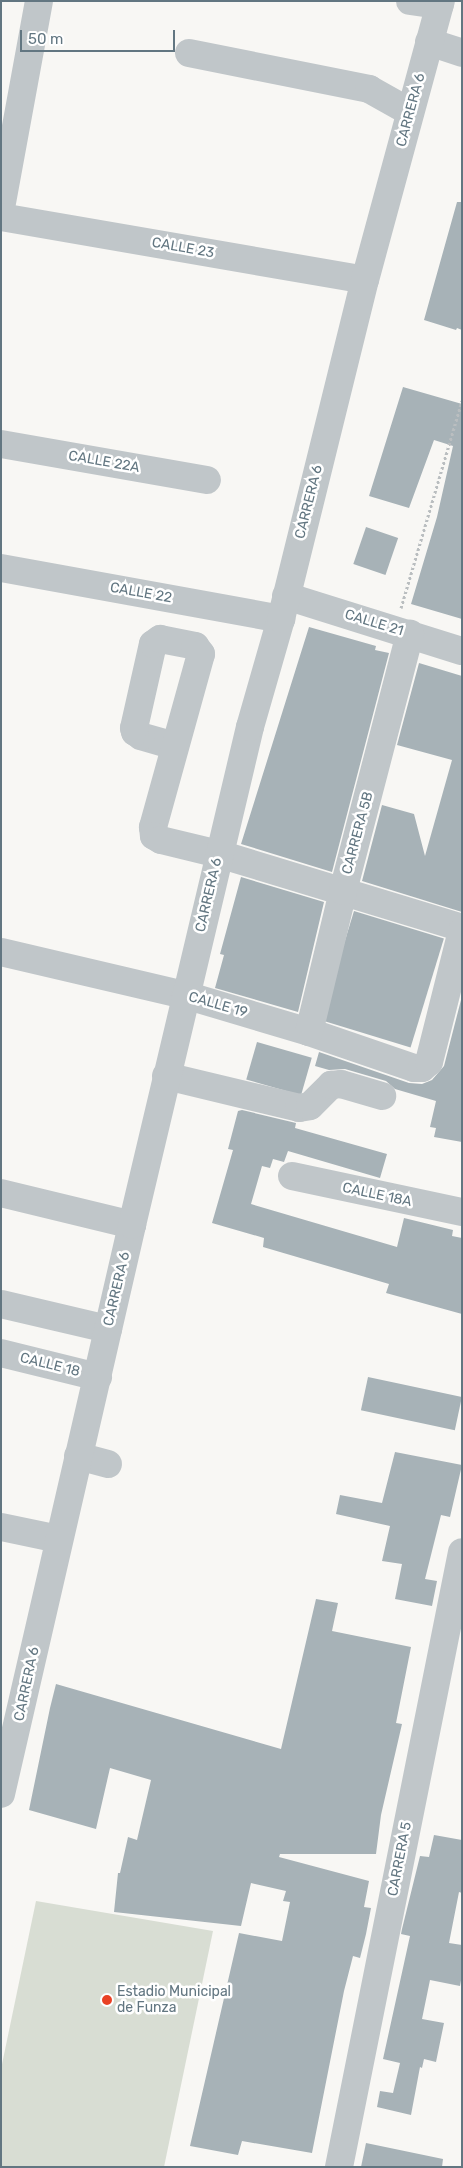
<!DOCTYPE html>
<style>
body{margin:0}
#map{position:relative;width:463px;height:2168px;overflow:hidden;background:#f8f7f4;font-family:Rubik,sans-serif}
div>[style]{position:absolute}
.green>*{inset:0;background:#d8ddd3}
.building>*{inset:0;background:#a7b2b7;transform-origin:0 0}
.path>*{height:3px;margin-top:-1.5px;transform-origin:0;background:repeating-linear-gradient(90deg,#babec0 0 2.5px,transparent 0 5px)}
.minor>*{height:28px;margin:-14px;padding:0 14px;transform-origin:14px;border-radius:14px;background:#c0c6c9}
.dots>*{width:14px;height:14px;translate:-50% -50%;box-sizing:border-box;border:2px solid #fff;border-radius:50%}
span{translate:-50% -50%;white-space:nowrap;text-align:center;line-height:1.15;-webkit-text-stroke:5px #fff;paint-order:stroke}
.street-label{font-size:14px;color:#627681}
.poi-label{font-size:14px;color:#627681}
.left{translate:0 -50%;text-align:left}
.frame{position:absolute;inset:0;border:2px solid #627681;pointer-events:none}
.scale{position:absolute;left:20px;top:30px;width:155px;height:22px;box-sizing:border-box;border:2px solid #627681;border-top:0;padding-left:6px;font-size:15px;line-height:18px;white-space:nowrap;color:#627681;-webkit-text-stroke:4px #fff;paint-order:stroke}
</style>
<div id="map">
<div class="green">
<i style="clip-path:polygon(36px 1901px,213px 1931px,164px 2167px,1px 2167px,1px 2069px)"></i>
</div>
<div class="building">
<i style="clip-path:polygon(457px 202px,462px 202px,462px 330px,457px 328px,456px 330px,424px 320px)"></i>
<i style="clip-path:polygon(403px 387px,462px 404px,462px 619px,411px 604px,437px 517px,453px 446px,434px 440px,409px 508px,369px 496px)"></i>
<i style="left:366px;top:527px;width:34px;height:39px;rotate:19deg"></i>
<i style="clip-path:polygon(309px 627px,376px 646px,375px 650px,389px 653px,332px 872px,241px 844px)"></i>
<i style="clip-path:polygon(419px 663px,462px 676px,462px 912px,362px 881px,382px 805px,414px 814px,425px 856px,452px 760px,397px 745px)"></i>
<i style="clip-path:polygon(241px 877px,324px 902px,298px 1012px,215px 988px,224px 955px,220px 954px)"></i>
<i style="left:354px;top:911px;width:94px;height:114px;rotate:17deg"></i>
<i style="clip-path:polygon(462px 996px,462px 1142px,434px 1137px,436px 1128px,430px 1127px,436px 1101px,395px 1089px,386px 1081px,345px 1069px,329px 1070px,315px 1066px,319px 1052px,409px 1083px,422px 1084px,432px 1080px,444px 1066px)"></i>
<i style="left:257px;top:1042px;width:57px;height:39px;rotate:16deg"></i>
<i style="clip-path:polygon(242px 1110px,296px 1123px,295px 1128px,387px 1154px,380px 1178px,288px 1151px,284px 1162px,273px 1159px,270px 1168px,262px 1166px,251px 1204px,397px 1247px,404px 1218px,453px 1230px,452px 1236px,462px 1238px,462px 1314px,386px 1293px,389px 1284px,263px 1247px,264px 1238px,212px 1223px,233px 1150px,228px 1149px,238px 1111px)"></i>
<i style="left:368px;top:1377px;width:96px;height:34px;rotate:12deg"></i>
<i style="clip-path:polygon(395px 1452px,462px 1465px,450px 1517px,441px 1515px,425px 1579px,437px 1581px,432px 1606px,395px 1599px,402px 1564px,382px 1561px,390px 1526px,336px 1514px,340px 1495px,382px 1503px)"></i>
<i style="clip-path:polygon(316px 1599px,338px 1603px,332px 1631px,411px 1647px,396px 1723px,402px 1724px,381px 1815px,376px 1854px,280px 1854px,279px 1857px,369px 1881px,364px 1907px,371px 1908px,366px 1934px,360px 1958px,353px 1956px,344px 1991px,312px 2153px,242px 2141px,238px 2155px,190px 2146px,239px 1933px,282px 1941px,290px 1902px,283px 1901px,286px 1891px,251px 1883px,241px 1926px,114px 1912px,118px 1873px,120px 1873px,128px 1837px,137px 1840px,151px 1780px,110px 1768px,96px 1829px,29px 1810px,50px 1708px,56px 1684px,281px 1749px)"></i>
<i style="clip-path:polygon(434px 1835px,462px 1840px,462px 1893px,459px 1892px,449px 1943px,462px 1945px,462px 1975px,460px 1986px,430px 1980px,422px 2019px,444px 2023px,436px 2062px,424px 2059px,422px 2068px,420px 2067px,411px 2115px,377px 2107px,380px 2091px,393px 2093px,400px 2063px,383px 2059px,410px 1936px,401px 1934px,402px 1929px,420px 1856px,429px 1857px)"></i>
<i style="clip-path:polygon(366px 2143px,443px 2159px,442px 2167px,361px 2167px)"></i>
</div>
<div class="path">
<i style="left:401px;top:608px;width:216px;rotate:-73.6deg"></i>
</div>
<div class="minor">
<i style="left:410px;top:1px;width:30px;rotate:8deg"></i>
<i style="left:429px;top:42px;width:35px;rotate:18deg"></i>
<i style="left:189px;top:53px;width:184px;rotate:11.3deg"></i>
<i style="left:369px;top:89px;width:47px;rotate:29.3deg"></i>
<i style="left:1px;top:208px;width:210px;rotate:-79.6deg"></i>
<i style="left:1px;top:217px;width:369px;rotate:9.8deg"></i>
<i style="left:1px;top:444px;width:209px;rotate:9.9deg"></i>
<i style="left:1px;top:568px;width:285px;rotate:10.3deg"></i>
<i style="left:286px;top:596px;width:184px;rotate:17.4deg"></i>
<i style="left:175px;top:746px;width:35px;rotate:-164deg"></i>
<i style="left:141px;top:736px;width:7px;rotate:-146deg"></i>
<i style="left:135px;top:732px;width:4px;rotate:-104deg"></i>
<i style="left:134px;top:728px;width:86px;rotate:-77.3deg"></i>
<i style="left:153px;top:644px;width:9px;rotate:-36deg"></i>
<i style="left:160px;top:639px;width:36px;rotate:11deg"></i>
<i style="left:195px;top:646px;width:10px;rotate:53deg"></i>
<i style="left:201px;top:654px;width:180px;rotate:105.5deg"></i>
<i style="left:153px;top:827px;width:9px;rotate:84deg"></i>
<i style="left:154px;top:836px;width:8px;rotate:30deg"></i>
<i style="left:161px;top:840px;width:60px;rotate:13.6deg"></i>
<i style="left:219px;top:854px;width:254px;rotate:16.9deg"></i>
<i style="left:1px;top:952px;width:189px;rotate:13.2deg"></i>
<i style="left:185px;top:995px;width:129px;rotate:16.6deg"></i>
<i style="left:309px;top:1032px;width:111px;rotate:18.9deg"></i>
<i style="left:414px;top:1068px;width:8px"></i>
<i style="left:422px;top:1068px;width:9px;rotate:-41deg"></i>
<i style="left:429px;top:1062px;width:135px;rotate:-75.9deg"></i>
<i style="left:309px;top:1032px;width:145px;rotate:-76.4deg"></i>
<i style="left:343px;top:891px;width:266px;rotate:-75.4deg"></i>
<i style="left:166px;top:1076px;width:137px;rotate:13.5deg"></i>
<i style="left:299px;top:1108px;width:11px;rotate:-10deg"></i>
<i style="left:310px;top:1106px;width:30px;rotate:-45deg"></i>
<i style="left:331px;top:1085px;width:10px;rotate:-6deg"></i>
<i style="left:341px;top:1084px;width:43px;rotate:16.3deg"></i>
<i style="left:292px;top:1176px;width:174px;rotate:12deg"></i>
<i style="left:1px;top:1193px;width:135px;rotate:13.7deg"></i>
<i style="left:1px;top:1304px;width:110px;rotate:13.2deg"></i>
<i style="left:1px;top:1353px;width:100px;rotate:13.9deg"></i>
<i style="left:78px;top:1456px;width:31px;rotate:15deg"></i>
<i style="left:1px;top:1527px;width:59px;rotate:11.7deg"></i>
<i style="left:1px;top:1794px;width:584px;rotate:-77.03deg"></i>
<i style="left:132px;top:1225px;width:512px;rotate:-76.67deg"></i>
<i style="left:250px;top:727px;width:112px;rotate:-74deg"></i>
<i style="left:281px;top:619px;width:349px;rotate:-76.1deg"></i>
<i style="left:365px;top:280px;width:289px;rotate:-74.8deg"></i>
<i style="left:339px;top:2167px;width:627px;rotate:-78.69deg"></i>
</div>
<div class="dots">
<i style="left:107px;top:2000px;background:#e94124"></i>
</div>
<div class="street-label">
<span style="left:411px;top:110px;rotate:-75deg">CARRERA 6</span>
<span style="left:183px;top:248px;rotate:10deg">CALLE 23</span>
<span style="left:104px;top:462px;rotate:10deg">CALLE 22A</span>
<span style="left:309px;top:502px;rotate:-76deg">CARRERA 6</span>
<span style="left:141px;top:593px;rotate:10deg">CALLE 22</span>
<span style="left:374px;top:623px;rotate:17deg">CALLE 21</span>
<span style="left:358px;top:833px;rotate:-75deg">CARRERA 5B</span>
<span style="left:209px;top:895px;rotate:-77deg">CARRERA 6</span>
<span style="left:218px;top:1005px;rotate:16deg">CALLE 19</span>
<span style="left:377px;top:1195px;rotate:12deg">CALLE 18A</span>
<span style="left:117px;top:1289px;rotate:-77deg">CARRERA 6</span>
<span style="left:50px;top:1365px;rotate:14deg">CALLE 18</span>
<span style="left:27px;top:1684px;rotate:-78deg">CARRERA 6</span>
<span style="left:400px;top:1859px;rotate:-79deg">CARRERA 5</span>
</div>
<div class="poi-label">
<span class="left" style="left:117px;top:2000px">Estadio Municipal<br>de Funza</span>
</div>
<div class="frame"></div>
<div class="scale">50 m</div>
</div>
